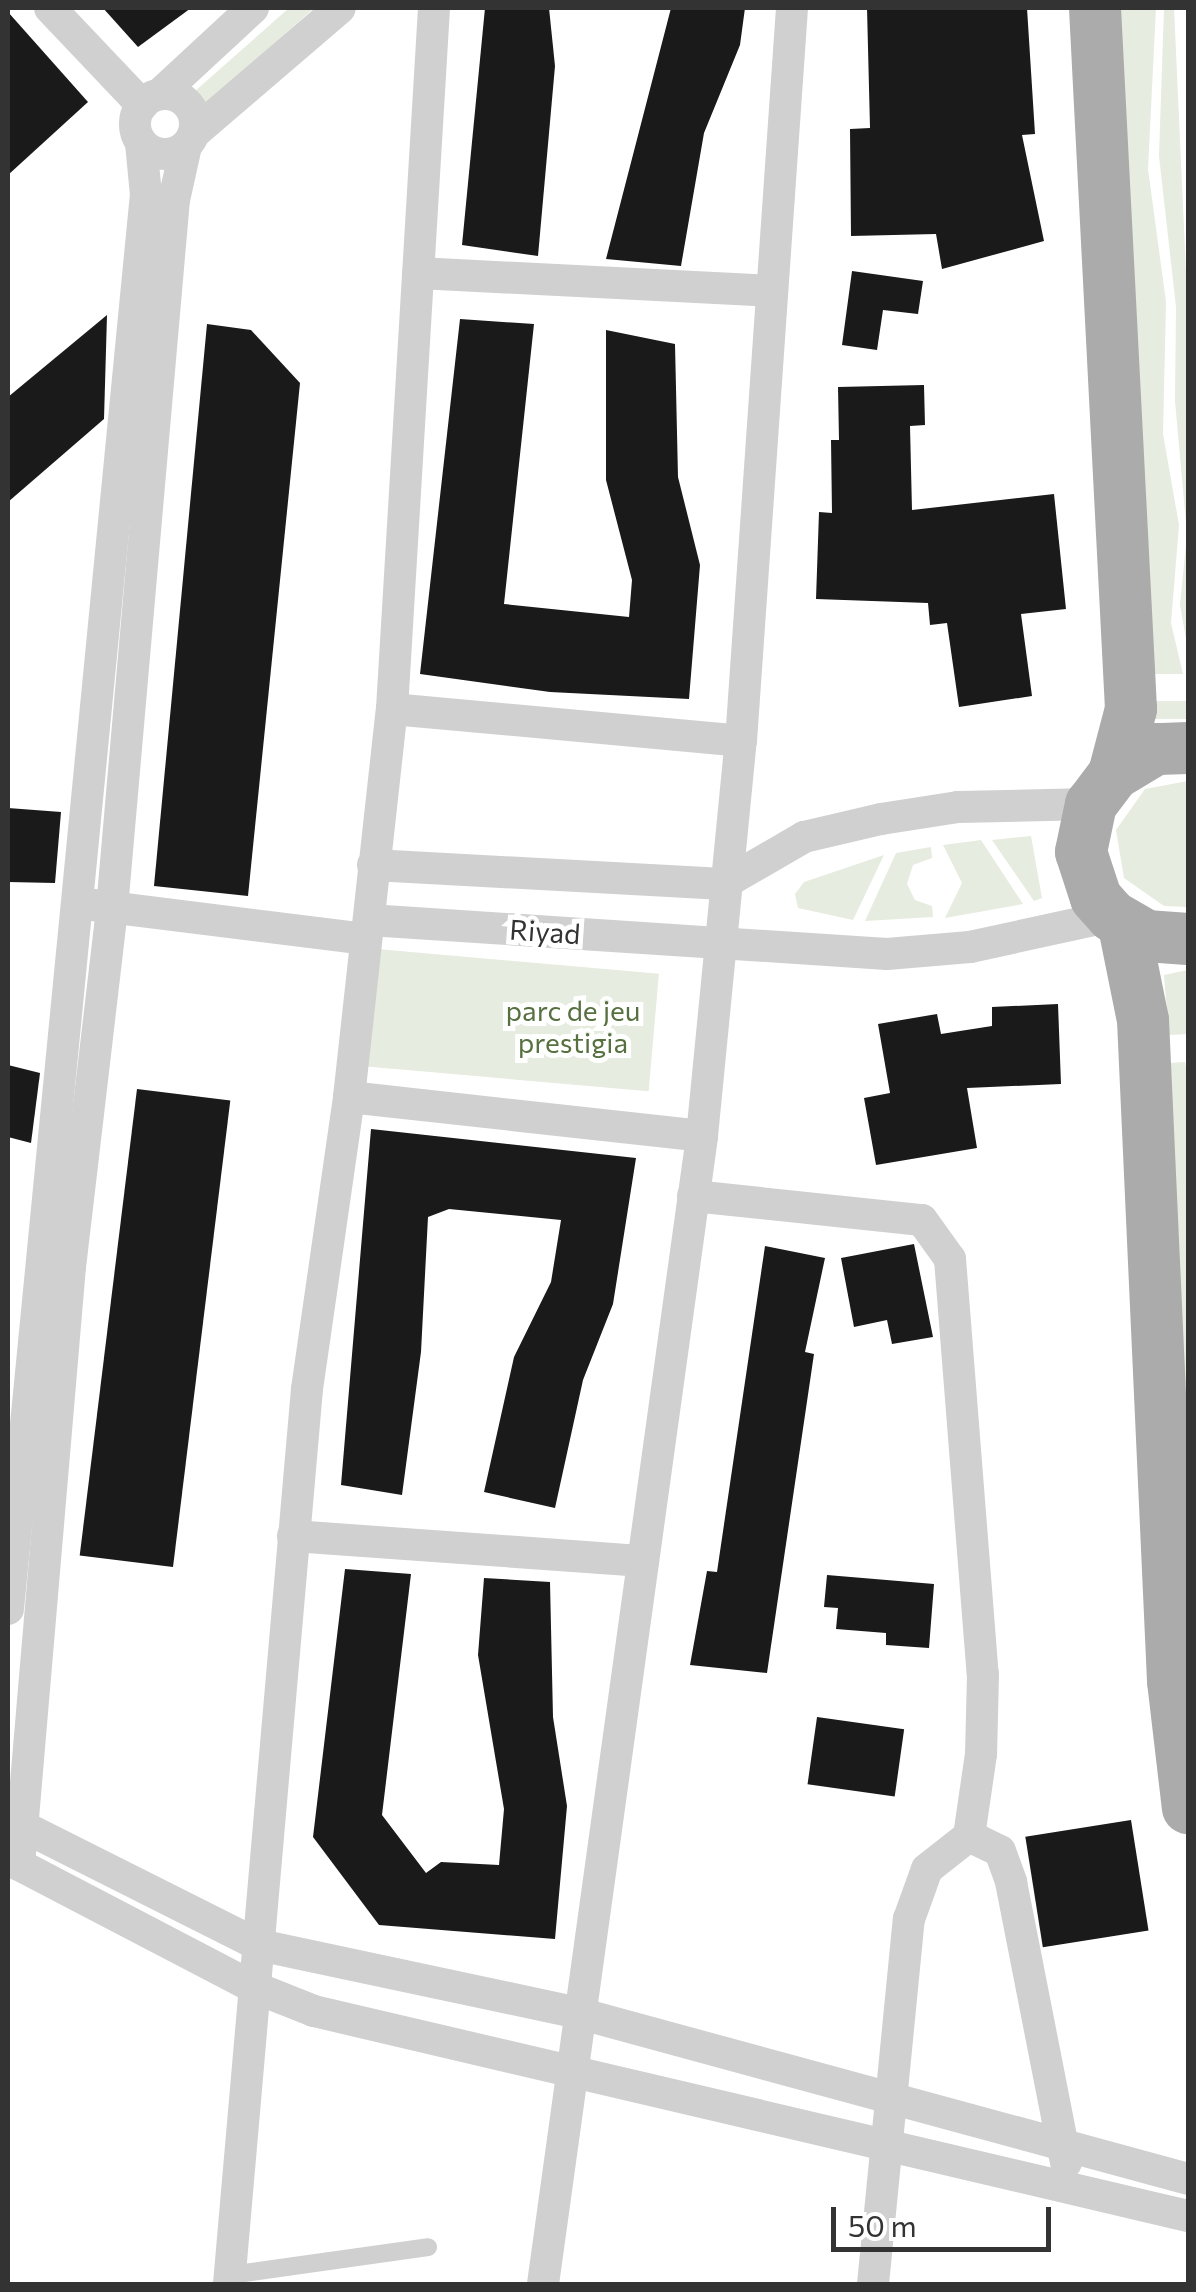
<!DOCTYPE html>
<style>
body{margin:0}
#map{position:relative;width:1196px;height:2292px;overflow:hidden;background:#fff;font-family:Commissioner,sans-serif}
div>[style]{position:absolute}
.green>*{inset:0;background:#e6ecdf;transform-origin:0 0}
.building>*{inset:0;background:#1a1a1a;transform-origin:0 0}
.service>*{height:18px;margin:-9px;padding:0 9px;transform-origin:9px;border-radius:9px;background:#d0d0d0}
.minor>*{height:32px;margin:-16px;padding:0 16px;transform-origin:16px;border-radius:16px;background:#d0d0d0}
.minor>.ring{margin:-16px;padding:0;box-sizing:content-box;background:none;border:32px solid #d0d0d0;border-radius:50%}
.primary>*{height:52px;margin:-26px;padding:0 26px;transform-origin:26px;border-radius:26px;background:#ababab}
span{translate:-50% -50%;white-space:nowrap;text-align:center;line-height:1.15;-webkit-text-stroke:10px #fff;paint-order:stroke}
.street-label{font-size:28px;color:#333}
.park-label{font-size:28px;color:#56703f}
.frame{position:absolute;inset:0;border:10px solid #333;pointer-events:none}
.scale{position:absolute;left:831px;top:2207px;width:220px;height:45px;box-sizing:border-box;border:5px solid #333;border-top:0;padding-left:12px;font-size:30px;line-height:35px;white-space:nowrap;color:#333;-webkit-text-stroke:8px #fff;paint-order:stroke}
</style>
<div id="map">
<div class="green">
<i style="clip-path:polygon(289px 8px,314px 8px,205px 105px,194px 103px,194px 92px)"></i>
<i style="clip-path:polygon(1117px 8px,1156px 8px,1148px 169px,1166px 302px,1163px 434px,1179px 525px,1171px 623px,1183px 674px,1151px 674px)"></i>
<i style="clip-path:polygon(1164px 8px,1174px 8px,1188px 316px,1188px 650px,1180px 605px,1187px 534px,1175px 401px,1176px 307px,1159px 156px)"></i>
<i style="left:1154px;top:701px;width:34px;height:18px"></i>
<i style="clip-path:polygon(1188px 781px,1188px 907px,1164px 906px,1124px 878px,1116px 830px,1145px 789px)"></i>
<i style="clip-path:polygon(1031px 836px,1042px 898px,1034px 901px,992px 840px)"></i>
<i style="clip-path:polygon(981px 840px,1023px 904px,945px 918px,962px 883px,943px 845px)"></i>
<i style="clip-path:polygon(931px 847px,932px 858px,913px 865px,907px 884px,915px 900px,932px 906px,933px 917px,865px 921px,896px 853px)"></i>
<i style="clip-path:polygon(884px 855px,853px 920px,798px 908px,795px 894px,804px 882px)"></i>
<i style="left:377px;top:949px;width:283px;height:118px;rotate:5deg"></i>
<i style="clip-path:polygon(1188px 970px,1188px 1034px,1169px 1035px,1164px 975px)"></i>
<i style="clip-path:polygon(1185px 1062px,1188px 1078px,1188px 1509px,1169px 1063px)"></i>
</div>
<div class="building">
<i style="clip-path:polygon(103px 8px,191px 8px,138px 47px)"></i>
<i style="clip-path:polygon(485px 8px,549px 8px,555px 66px,538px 256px,462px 245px)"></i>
<i style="clip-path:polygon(671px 8px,745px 8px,740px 45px,704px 133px,681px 266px,606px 259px)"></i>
<i style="clip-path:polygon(867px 8px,1027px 8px,1035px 134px,1022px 135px,1044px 241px,942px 269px,936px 234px,851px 236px,850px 129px,870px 128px)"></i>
<i style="clip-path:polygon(8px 12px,88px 102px,8px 175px)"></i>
<i style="clip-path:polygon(852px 271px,923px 281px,918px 314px,883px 310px,877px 350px,842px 345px)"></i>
<i style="clip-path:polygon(107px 315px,104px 419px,8px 502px,8px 397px)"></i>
<i style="clip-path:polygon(460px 319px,534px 324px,504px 604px,629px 617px,632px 580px,606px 480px,606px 330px,675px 344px,678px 477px,700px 565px,689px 699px,550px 692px,420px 674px)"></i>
<i style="clip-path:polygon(207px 324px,251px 330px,300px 383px,248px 896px,154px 886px)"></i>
<i style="clip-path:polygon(924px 385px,925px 425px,910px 426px,912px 510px,1054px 494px,1066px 609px,1021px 614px,1032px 696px,959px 707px,947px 623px,930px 625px,928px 603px,816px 599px,819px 512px,832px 513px,831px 440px,839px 440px,838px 387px)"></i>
<i style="clip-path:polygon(8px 808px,61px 812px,55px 883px,8px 882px)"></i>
<i style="clip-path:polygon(1058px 1004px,1061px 1084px,967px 1088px,977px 1148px,876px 1165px,864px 1098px,890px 1093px,878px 1024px,937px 1014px,941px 1034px,992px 1026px,992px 1007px)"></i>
<i style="clip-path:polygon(8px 1065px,40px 1073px,31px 1143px,8px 1137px)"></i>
<i style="left:137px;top:1089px;width:94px;height:470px;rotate:7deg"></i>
<i style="clip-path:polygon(371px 1129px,636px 1158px,613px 1304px,583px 1380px,555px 1508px,484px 1492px,514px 1357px,551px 1282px,561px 1220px,449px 1209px,428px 1217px,421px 1352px,402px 1495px,341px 1485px)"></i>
<i style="clip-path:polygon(914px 1244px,933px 1337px,892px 1344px,887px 1320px,854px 1327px,841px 1258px)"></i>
<i style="clip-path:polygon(765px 1246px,825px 1258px,805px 1352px,814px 1354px,767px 1673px,690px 1665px,707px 1571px,717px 1572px)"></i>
<i style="clip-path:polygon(345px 1569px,411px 1574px,382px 1815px,426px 1873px,441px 1862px,499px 1865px,504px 1809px,478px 1655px,484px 1578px,550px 1582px,553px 1717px,567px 1806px,555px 1939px,379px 1925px,313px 1837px)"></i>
<i style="clip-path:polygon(827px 1575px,934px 1584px,929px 1648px,886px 1645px,886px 1633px,836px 1629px,838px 1608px,824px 1607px)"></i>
<i style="left:817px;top:1717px;width:88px;height:68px;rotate:8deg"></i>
<i style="left:1131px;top:1820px;width:112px;height:107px;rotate:81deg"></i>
</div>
<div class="service">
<i style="left:230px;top:2275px;width:200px;rotate:-8deg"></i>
</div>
<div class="minor">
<i style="left:50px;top:8px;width:134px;rotate:46.5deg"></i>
<i class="ring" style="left:135px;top:94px;width:28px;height:28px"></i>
<i style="left:160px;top:94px;width:127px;rotate:-42.8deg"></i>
<i style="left:194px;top:133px;width:192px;rotate:-40.6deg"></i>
<i style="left:418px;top:273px;width:351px;rotate:2.9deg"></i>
<i style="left:392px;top:709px;width:350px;rotate:5.2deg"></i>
<i style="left:373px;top:865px;width:351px;rotate:3.1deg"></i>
<i style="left:723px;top:884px;width:94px;rotate:-30.1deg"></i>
<i style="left:804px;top:837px;width:79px;rotate:-13.2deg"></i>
<i style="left:881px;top:819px;width:78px;rotate:-8.9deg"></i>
<i style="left:958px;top:807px;width:133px;rotate:-1.3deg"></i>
<i style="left:93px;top:905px;width:274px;rotate:7.1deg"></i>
<i style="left:369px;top:920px;width:519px;rotate:3.76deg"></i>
<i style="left:887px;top:954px;width:83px;rotate:-4.8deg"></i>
<i style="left:970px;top:947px;width:145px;rotate:-12.3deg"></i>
<i style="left:349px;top:1097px;width:355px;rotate:6.3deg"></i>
<i style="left:693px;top:1196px;width:230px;rotate:6deg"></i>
<i style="left:922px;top:1220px;width:48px;rotate:54.3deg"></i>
<i style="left:950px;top:1259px;width:416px;rotate:85.5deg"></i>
<i style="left:983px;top:1674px;width:80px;rotate:91.4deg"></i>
<i style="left:981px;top:1754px;width:83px;rotate:98.3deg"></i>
<i style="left:293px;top:1536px;width:351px;rotate:4.1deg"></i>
<i style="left:8px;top:1609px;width:1421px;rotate:-84.43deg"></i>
<i style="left:146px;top:195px;width:52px;rotate:-95.5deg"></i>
<i style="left:8px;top:1819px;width:281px;rotate:26.7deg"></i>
<i style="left:259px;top:1945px;width:326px;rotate:12deg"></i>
<i style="left:578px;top:2013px;width:632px;rotate:15.22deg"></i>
<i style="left:8px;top:1859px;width:274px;rotate:27.6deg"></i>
<i style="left:251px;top:1986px;width:68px;rotate:21.6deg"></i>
<i style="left:314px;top:2011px;width:898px;rotate:13.2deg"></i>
<i style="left:19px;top:1865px;width:600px;rotate:-85.13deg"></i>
<i style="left:70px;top:1267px;width:361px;rotate:-83.3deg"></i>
<i style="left:112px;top:908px;width:711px;rotate:-85deg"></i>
<i style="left:174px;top:200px;width:55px;rotate:-77.5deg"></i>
<i style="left:229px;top:2284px;width:898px;rotate:-85.02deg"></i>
<i style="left:307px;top:1389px;width:295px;rotate:-81.8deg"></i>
<i style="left:349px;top:1097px;width:390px;rotate:-83.7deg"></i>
<i style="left:392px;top:709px;width:702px;rotate:-86.57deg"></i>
<i style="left:543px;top:2284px;width:1159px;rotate:-82.11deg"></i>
<i style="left:702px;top:1136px;width:397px;rotate:-84.4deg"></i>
<i style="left:741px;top:741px;width:735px;rotate:-86.02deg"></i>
<i style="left:873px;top:2284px;width:367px;rotate:-84.4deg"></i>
<i style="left:909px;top:1919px;width:53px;rotate:-70.2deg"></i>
<i style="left:927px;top:1869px;width:53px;rotate:-38.2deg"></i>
<i style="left:969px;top:1836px;width:34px;rotate:26deg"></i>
<i style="left:1000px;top:1851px;width:33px;rotate:70deg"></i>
<i style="left:1011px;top:1882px;width:286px;rotate:78.9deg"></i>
</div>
<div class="primary">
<i style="left:1095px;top:8px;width:702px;rotate:87.06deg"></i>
<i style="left:1131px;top:709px;width:67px;rotate:104.7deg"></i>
<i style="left:1188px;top:748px;width:32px;rotate:178deg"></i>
<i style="left:1156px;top:749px;width:49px;rotate:149.2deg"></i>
<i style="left:1114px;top:774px;width:38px;rotate:127deg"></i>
<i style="left:1091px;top:804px;width:49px;rotate:101.8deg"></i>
<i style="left:1081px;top:852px;width:48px;rotate:71.9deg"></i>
<i style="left:1096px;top:898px;width:24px;rotate:48deg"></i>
<i style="left:1112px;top:916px;width:39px;rotate:30deg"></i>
<i style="left:1146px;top:936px;width:42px;rotate:4.1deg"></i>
<i style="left:1124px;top:926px;width:96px;rotate:78.6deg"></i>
<i style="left:1143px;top:1020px;width:662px;rotate:87.4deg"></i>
<i style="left:1173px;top:1681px;width:128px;rotate:83.3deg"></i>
</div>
<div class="street-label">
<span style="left:545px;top:931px;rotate:4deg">Riyad</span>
</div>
<div class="park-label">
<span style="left:573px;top:1026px">parc de jeu<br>prestigia</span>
</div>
<div class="frame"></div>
<div class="scale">50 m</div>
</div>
